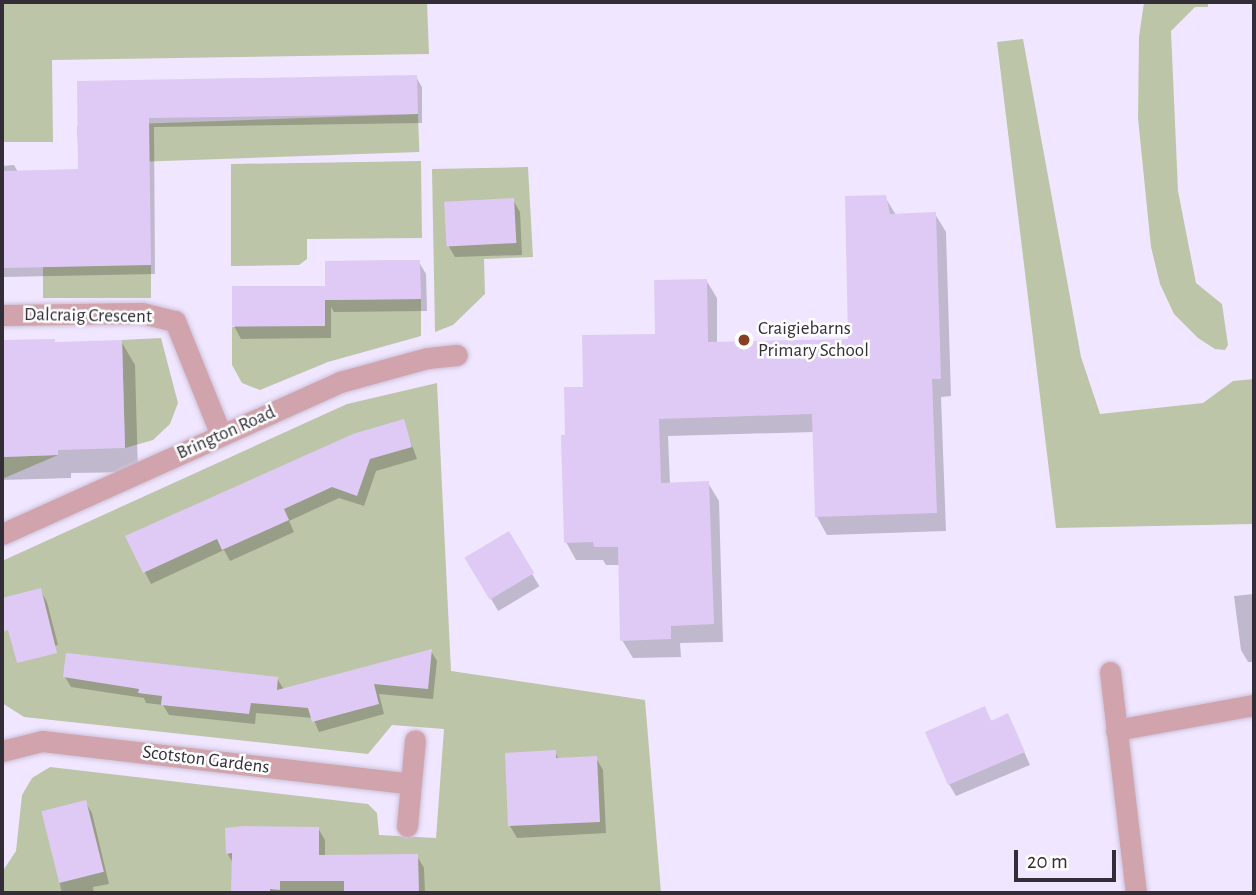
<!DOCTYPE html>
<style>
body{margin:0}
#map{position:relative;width:1256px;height:895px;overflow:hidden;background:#f1e6ff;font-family:"Alegreya Sans",sans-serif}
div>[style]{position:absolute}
.green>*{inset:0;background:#bdc5a8;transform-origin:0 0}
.shadow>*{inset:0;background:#0003;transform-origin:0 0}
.building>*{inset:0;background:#dfcaf5;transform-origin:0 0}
.roads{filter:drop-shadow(0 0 2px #cbc1d7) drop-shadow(0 0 2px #cbc1d7)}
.minor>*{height:21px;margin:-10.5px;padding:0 10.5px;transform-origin:10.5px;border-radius:10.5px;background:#d1a3ad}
.dots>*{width:19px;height:19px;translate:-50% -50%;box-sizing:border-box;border:4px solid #fff;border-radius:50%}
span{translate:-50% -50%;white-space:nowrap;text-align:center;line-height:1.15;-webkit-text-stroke:5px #fff;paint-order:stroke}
.street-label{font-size:19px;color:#322d37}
.poi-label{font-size:19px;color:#322d37}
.left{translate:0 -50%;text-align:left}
.frame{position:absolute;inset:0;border:4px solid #322d37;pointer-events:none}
.scale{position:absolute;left:1014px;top:850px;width:102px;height:32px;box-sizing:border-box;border:4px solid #322d37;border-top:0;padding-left:9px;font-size:21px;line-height:24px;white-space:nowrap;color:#322d37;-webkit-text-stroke:5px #fff;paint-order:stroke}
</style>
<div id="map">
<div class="green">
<i style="clip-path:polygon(2px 2px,427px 2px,429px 54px,52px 60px,53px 142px,2px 142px)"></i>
<i style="clip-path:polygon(1144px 2px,1208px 2px,1208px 7px,1195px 7px,1171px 31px,1178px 191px,1196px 283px,1222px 304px,1228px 345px,1225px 350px,1215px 349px,1198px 338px,1174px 314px,1160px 284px,1151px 247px,1138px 118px,1139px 37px)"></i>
<i style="clip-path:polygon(1023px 39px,1081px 357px,1100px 414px,1203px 403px,1233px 381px,1254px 379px,1254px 524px,1056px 528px,997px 42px)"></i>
<i style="left:418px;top:114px;width:38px;height:341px;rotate:88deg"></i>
<i style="clip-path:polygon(421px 161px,422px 238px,307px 239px,307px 259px,299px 265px,231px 266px,231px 164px)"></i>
<i style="clip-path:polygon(528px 167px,533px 257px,484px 259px,485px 294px,453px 325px,435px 332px,432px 169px)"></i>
<i style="left:151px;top:265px;width:33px;height:108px;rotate:90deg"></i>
<i style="clip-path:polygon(421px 299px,421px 336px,328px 362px,260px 390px,242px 383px,232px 365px,232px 327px,325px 326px,325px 300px)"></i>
<i style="clip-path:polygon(161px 338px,178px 403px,170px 424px,153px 440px,125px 448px,122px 340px)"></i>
<i style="clip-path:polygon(437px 383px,451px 671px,645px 700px,661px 893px,2px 893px,2px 872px,16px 851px,22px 795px,32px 778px,50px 767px,368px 804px,377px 813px,379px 835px,436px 838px,444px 729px,392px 725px,368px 754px,24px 717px,2px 703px,2px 561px,347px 404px)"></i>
<i style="clip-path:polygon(58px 455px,2px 479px,2px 457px)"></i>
</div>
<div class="shadow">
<i style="clip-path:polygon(416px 77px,422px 87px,422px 123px,154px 127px,155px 274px,2px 277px,2px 166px,14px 165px,18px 172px,80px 171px,78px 82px)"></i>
<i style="clip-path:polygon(885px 197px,896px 215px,935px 214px,946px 232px,951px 396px,941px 397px,946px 531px,827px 535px,817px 517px,814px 432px,668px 436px,670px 484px,708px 483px,719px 501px,723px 642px,680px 643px,681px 657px,633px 658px,622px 640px,620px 565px,606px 565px,603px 560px,576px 560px,566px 542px,567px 437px,706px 280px,717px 298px,717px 344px,850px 341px)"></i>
<i style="clip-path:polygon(513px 200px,520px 212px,522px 255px,455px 257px,448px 245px)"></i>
<i style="clip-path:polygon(419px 262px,426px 274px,427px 311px,334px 312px,331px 307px,331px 338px,241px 339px,234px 326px,324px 288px)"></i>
<i style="clip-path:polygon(54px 341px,56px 344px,121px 341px,135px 365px,138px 472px,71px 473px,71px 478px,2px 480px,2px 342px)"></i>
<i style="clip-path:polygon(403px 421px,417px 459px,376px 471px,364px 506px,339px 498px,289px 521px,294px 532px,230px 561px,224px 550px,151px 584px,127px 537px)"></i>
<i style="left:508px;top:534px;width:61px;height:48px;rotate:59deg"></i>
<i style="clip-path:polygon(40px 590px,47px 602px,58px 645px,20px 653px)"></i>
<i style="clip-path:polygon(1254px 594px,1254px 662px,1248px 662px,1241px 650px,1234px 596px)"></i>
<i style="clip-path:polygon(431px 651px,437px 661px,433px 699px,379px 694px,384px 714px,319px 732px,313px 718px,256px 713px,255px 724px,169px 715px,163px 705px,146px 703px,144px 698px,71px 687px,65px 677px,277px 678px,284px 690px)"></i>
<i style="clip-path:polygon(984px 708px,992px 722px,1008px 716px,1030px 765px,956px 796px,949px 784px)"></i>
<i style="clip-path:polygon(555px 752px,559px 760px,596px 758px,603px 770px,606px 833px,517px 838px,510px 826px)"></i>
<i style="clip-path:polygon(85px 802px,92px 813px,109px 884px,93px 887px,94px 893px,62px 893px,43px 811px)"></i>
<i style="clip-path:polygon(318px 828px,325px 840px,325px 857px,417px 856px,424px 868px,425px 893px,233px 893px,233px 863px,227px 853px)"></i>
</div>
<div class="building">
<i style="clip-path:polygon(417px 75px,418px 114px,149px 118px,151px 265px,2px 268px,2px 171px,78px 169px,77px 81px)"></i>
<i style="clip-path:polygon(886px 195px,890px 214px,936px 212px,941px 379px,932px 379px,937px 513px,815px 517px,812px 414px,659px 419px,661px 483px,709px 481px,714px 624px,671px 626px,671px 639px,620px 641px,618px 547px,594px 547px,593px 542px,564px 543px,561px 435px,565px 435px,564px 387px,583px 387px,582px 335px,655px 334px,654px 280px,707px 279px,708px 342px,848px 339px,845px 196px)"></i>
<i style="left:514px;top:198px;width:45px;height:70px;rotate:87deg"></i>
<i style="clip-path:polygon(388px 260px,420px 260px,421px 299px,325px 300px,325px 261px)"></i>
<i style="left:325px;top:286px;width:40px;height:93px;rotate:90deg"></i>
<i style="clip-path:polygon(55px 339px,55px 342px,122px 340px,125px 448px,58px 450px,58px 455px,2px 457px,2px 340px)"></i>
<i style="clip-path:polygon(404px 419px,412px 447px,370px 459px,357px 496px,332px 487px,284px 509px,289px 520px,222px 550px,217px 539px,143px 573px,125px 536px,353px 434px)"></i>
<i style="left:509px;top:531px;width:49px;height:52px;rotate:59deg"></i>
<i style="clip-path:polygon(41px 588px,57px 653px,17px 663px,8px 630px,2px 632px,2px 598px)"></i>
<i style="clip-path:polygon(432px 649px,428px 689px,374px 684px,379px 704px,312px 722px,308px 708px,251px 703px,249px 714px,161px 705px,162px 696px,138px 693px,139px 689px,63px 677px,66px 653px,278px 677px,277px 690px)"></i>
<i style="clip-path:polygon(985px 706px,991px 721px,1008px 713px,1025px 752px,948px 785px,925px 732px)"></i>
<i style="clip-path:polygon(556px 750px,556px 758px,597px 756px,600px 822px,508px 826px,505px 753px)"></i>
<i style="left:86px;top:800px;width:74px;height:46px;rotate:76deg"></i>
<i style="clip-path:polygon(244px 826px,319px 827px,319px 855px,418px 854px,419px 893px,344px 893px,344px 881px,280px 881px,280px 890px,270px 889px,270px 893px,231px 893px,232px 853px,226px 854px,225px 828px)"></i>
</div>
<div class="roads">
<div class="minor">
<i style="left:2px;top:315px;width:140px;rotate:-0.8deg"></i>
<i style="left:142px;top:313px;width:34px;rotate:14deg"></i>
<i style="left:175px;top:321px;width:123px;rotate:68deg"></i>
<i style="left:2px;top:534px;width:371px;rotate:-24.2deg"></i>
<i style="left:340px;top:382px;width:91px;rotate:-15.3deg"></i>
<i style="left:428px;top:358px;width:29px;rotate:-6deg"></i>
<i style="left:1110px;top:672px;width:223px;rotate:83.3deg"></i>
<i style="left:1116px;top:730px;width:140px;rotate:-10.3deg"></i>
<i style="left:2px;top:751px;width:41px;rotate:-14deg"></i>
<i style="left:42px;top:741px;width:371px;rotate:6.6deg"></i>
<i style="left:407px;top:826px;width:86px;rotate:-84.7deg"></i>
</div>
</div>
<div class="dots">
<i style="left:744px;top:340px;background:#873e21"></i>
</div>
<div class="street-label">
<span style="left:88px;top:316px;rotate:1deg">Dalcraig Crescent</span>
<span style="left:226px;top:433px;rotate:-24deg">Brington Road</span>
<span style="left:206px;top:760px;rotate:7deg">Scotston Gardens</span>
</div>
<div class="poi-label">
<span class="left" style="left:758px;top:340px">Craigiebarns<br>Primary School</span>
</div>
<div class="frame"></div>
<div class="scale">20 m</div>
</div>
